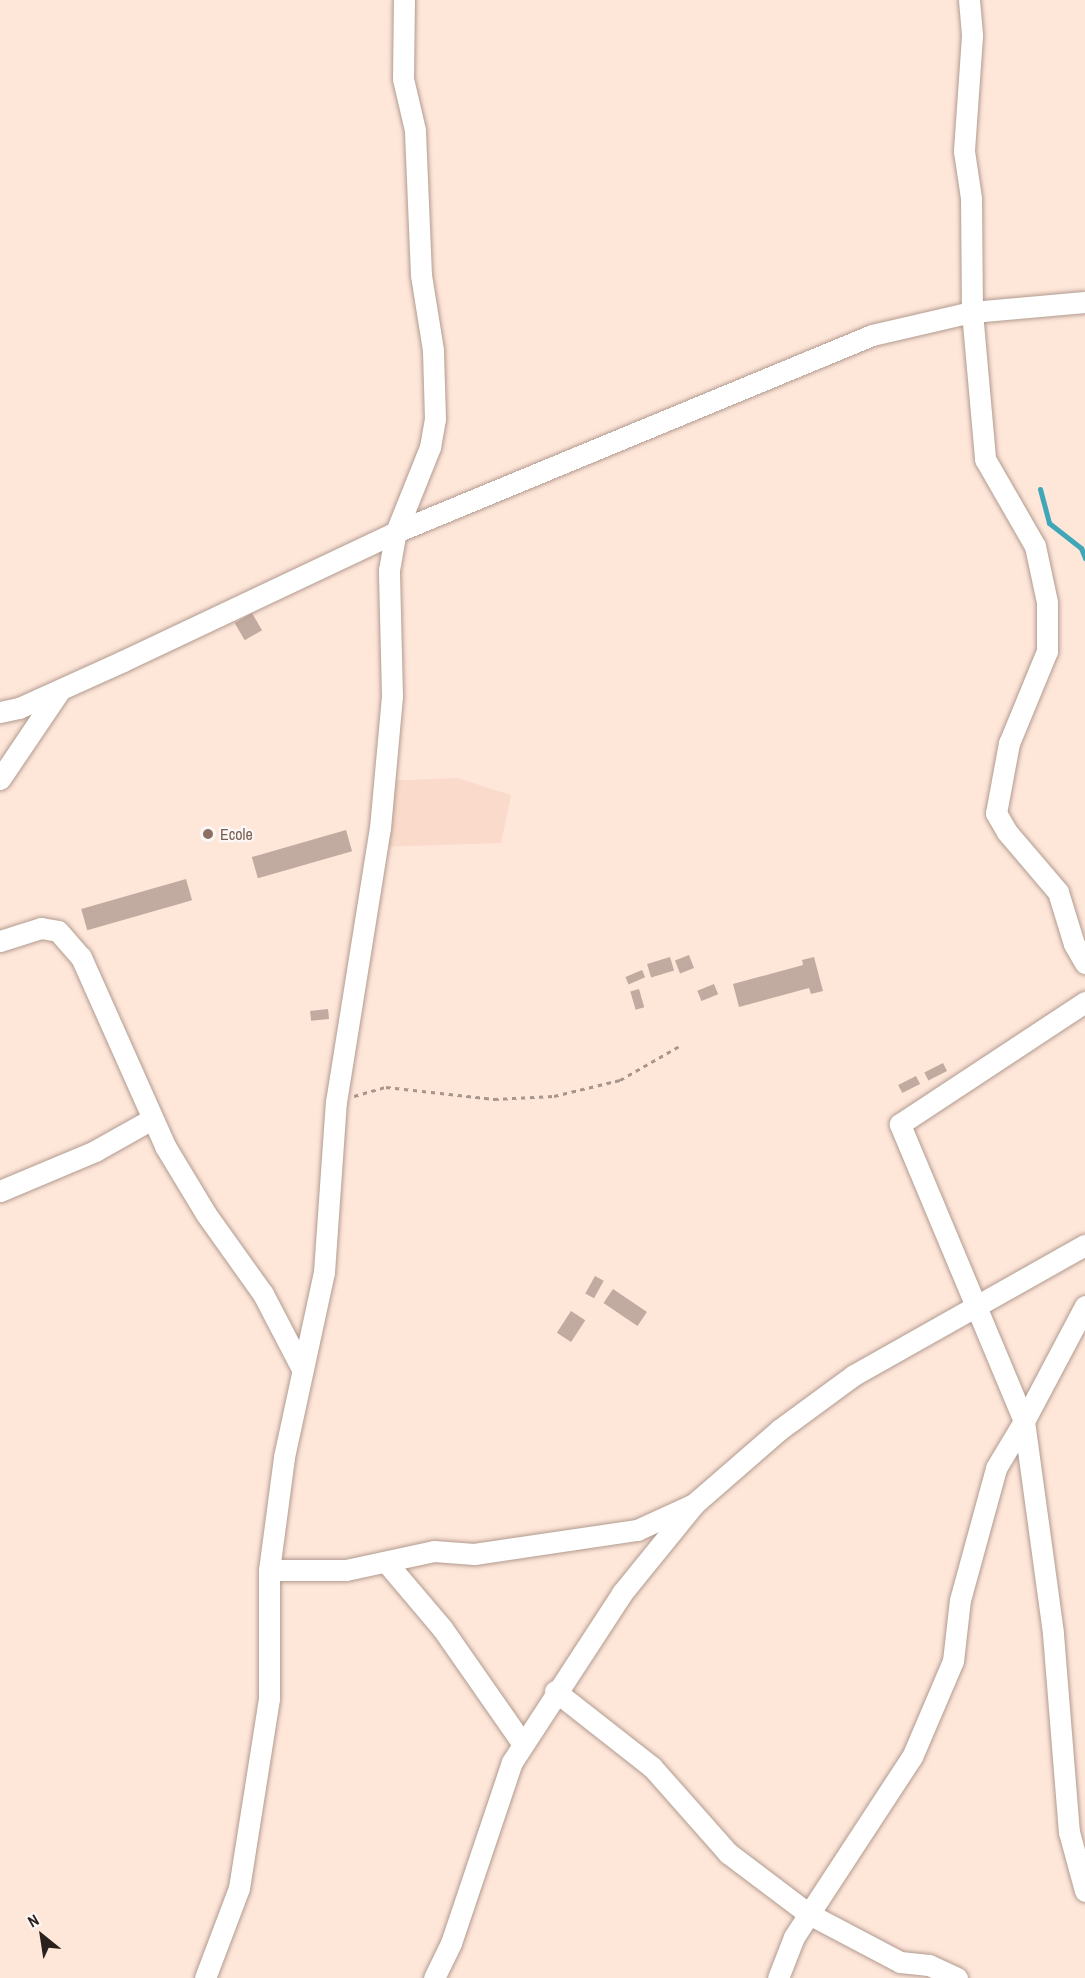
<!DOCTYPE html>
<style>
body{margin:0}
#map{position:relative;width:1085px;height:1978px;overflow:hidden;background:#fee6d9;font-family:"Archivo Narrow",sans-serif}
div>[style]{position:absolute}
.built>*{inset:0;background:#fadaca}
.stream>*{height:5px;margin:-2.5px;padding:0 2.5px;transform-origin:2.5px;border-radius:2.5px;background:#3fa7b8}
.building>*{inset:0;background:#c1aa9f;transform-origin:0 0}
.path>*{height:3px;margin-top:-1.5px;transform-origin:0;background:repeating-linear-gradient(90deg,#a8968c 0 4.5px,transparent 0 9px)}
.roads{filter:drop-shadow(0 0 2px #b19b8f) drop-shadow(0 0 2px #b19b8f)}
.minor>*{height:21px;margin:-10.5px;padding:0 10.5px;transform-origin:10.5px;border-radius:10.5px;background:#fff}
.dots>*{width:16px;height:16px;translate:-50% -50%;box-sizing:border-box;border:3px solid #fcf7f5;border-radius:50%}
span{translate:-50% -50%;white-space:nowrap;text-align:center;line-height:1.15;-webkit-text-stroke:4.5px #fcf7f5;paint-order:stroke}
.education-label{font-size:16px;color:#785e54}
.left{translate:0 -50%;text-align:left}
.north{position:absolute;left:12px;top:1906px;width:60px;height:60px;-webkit-text-stroke:4px #fcf7f5;paint-order:stroke;rotate:330deg;font-size:16px;font-weight:700;line-height:24px;text-align:center;color:#2a211d}
.north::after{content:'';display:block;margin:auto;width:21px;height:27px;background:#2a211d;clip-path:polygon(50% 0,100% 100%,50% 72%,0 100%)}
</style>
<div id="map">
<div class="built">
<i style="clip-path:polygon(457px 778px,511px 795px,501px 843px,377px 847px,385px 781px)"></i>
</div>
<div class="stream">
<i style="left:1040px;top:489px;width:35px;rotate:75deg"></i>
<i style="left:1049px;top:523px;width:41px;rotate:38deg"></i>
<i style="left:1081px;top:548px;width:11px;rotate:68deg"></i>
</div>
<div class="building">
<i style="left:252px;top:613px;width:20px;height:20px;rotate:60deg"></i>
<i style="left:346px;top:830px;width:22px;height:98px;rotate:74deg"></i>
<i style="left:186px;top:879px;width:22px;height:109px;rotate:74deg"></i>
<i style="left:689px;top:955px;width:14px;height:15px;rotate:69deg"></i>
<i style="left:670px;top:957px;width:14px;height:24px;rotate:73deg"></i>
<i style="clip-path:polygon(814px 957px,823px 991px,811px 994px,809px 988px,739px 1007px,733px 984px,803px 965px,802px 960px)"></i>
<i style="left:642px;top:970px;width:8px;height:18px;rotate:67deg"></i>
<i style="left:714px;top:984px;width:11px;height:18px;rotate:68deg"></i>
<i style="left:639px;top:989px;width:19px;height:9px;rotate:74deg"></i>
<i style="left:328px;top:1009px;width:10px;height:18px;rotate:84deg"></i>
<i style="left:943px;top:1063px;width:9px;height:21px;rotate:63deg"></i>
<i style="left:916px;top:1076px;width:9px;height:20px;rotate:63deg"></i>
<i style="left:595px;top:1276px;width:10px;height:20px;rotate:29deg"></i>
<i style="left:613px;top:1289px;width:41px;height:17px;rotate:34deg"></i>
<i style="left:571px;top:1311px;width:17px;height:26px;rotate:33deg"></i>
</div>
<div class="path">
<i style="left:354px;top:1096px;width:33px;rotate:-16deg"></i>
<i style="left:386px;top:1087px;width:109px;rotate:6.3deg"></i>
<i style="left:494px;top:1099px;width:60px;rotate:-2.9deg"></i>
<i style="left:554px;top:1096px;width:68px;rotate:-13.6deg"></i>
<i style="left:620px;top:1080px;width:70px;rotate:-29.8deg"></i>
</div>
<div class="roads">
<div class="minor">
<i style="left:969px;top:0;width:36px;rotate:85deg"></i>
<i style="left:972px;top:36px;width:115px;rotate:94deg"></i>
<i style="left:964px;top:151px;width:48px;rotate:81.5deg"></i>
<i style="left:971px;top:198px;width:114px;rotate:89.5deg"></i>
<i style="left:972px;top:312px;width:148px;rotate:84.9deg"></i>
<i style="left:985px;top:459px;width:100px;rotate:60.1deg"></i>
<i style="left:1035px;top:546px;width:57px;rotate:77.9deg"></i>
<i style="left:1047px;top:602px;width:49px;rotate:90deg"></i>
<i style="left:1047px;top:651px;width:100px;rotate:112.4deg"></i>
<i style="left:1009px;top:743px;width:71px;rotate:100.5deg"></i>
<i style="left:996px;top:813px;width:22px;rotate:60deg"></i>
<i style="left:1007px;top:832px;width:79px;rotate:49.6deg"></i>
<i style="left:1058px;top:892px;width:54px;rotate:72.9deg"></i>
<i style="left:1074px;top:944px;width:22px;rotate:60deg"></i>
<i style="left:0;top:712px;width:19px;rotate:-12deg"></i>
<i style="left:19px;top:708px;width:114px;rotate:-24.3deg"></i>
<i style="left:123px;top:661px;width:302px;rotate:-25.3deg"></i>
<i style="left:396px;top:532px;width:515px;rotate:-22.48deg"></i>
<i style="left:872px;top:335px;width:103px;rotate:-13deg"></i>
<i style="left:972px;top:312px;width:113px;rotate:-5.1deg"></i>
<i style="left:0;top:779px;width:107px;rotate:-56deg"></i>
<i style="left:0;top:941px;width:43px;rotate:-17.6deg"></i>
<i style="left:41px;top:928px;width:17px;rotate:10deg"></i>
<i style="left:58px;top:931px;width:35px;rotate:49deg"></i>
<i style="left:81px;top:957px;width:207px;rotate:66deg"></i>
<i style="left:165px;top:1146px;width:79px;rotate:58.9deg"></i>
<i style="left:206px;top:1214px;width:98px;rotate:54.5deg"></i>
<i style="left:263px;top:1294px;width:85px;rotate:62.5deg"></i>
<i style="left:0;top:1191px;width:103px;rotate:-22.8deg"></i>
<i style="left:95px;top:1151px;width:65px;rotate:-29.3deg"></i>
<i style="left:1085px;top:1306px;width:130px;rotate:117.9deg"></i>
<i style="left:1024px;top:1421px;width:215px;rotate:82.2deg"></i>
<i style="left:1053px;top:1634px;width:199px;rotate:85.4deg"></i>
<i style="left:1069px;top:1832px;width:61px;rotate:74.8deg"></i>
<i style="left:386px;top:1562px;width:87px;rotate:49.7deg"></i>
<i style="left:442px;top:1628px;width:141px;rotate:55.1deg"></i>
<i style="left:269px;top:1570px;width:77px"></i>
<i style="left:346px;top:1570px;width:90px;rotate:-12.2deg"></i>
<i style="left:434px;top:1551px;width:40px;rotate:4.3deg"></i>
<i style="left:474px;top:1554px;width:165px;rotate:-8.4deg"></i>
<i style="left:637px;top:1530px;width:63px;rotate:-24.5deg"></i>
<i style="left:694px;top:1504px;width:113px;rotate:-41deg"></i>
<i style="left:779px;top:1430px;width:93px;rotate:-36.3deg"></i>
<i style="left:854px;top:1375px;width:265px;rotate:-29.4deg"></i>
<i style="left:555px;top:1691px;width:123px;rotate:38.1deg"></i>
<i style="left:652px;top:1767px;width:115px;rotate:48.5deg"></i>
<i style="left:728px;top:1853px;width:101px;rotate:37deg"></i>
<i style="left:809px;top:1914px;width:103px;rotate:27.8deg"></i>
<i style="left:900px;top:1962px;width:29px;rotate:6deg"></i>
<i style="left:929px;top:1965px;width:31px;rotate:25deg"></i>
<i style="left:205px;top:1978px;width:96px;rotate:-69.3deg"></i>
<i style="left:239px;top:1888px;width:192px;rotate:-81deg"></i>
<i style="left:269px;top:1698px;width:128px;rotate:-90deg"></i>
<i style="left:269px;top:1570px;width:114px;rotate:-82.4deg"></i>
<i style="left:284px;top:1457px;width:189px;rotate:-77.8deg"></i>
<i style="left:324px;top:1272px;width:170px;rotate:-86deg"></i>
<i style="left:336px;top:1102px;width:278px;rotate:-80.9deg"></i>
<i style="left:380px;top:828px;width:133px;rotate:-84.8deg"></i>
<i style="left:392px;top:696px;width:126px;rotate:-91.4deg"></i>
<i style="left:389px;top:570px;width:39px;rotate:-80deg"></i>
<i style="left:396px;top:532px;width:92px;rotate:-68.2deg"></i>
<i style="left:430px;top:447px;width:28px;rotate:-80deg"></i>
<i style="left:435px;top:419px;width:69px;rotate:-91.7deg"></i>
<i style="left:433px;top:350px;width:76px;rotate:-99.1deg"></i>
<i style="left:421px;top:275px;width:145px;rotate:-92.4deg"></i>
<i style="left:415px;top:130px;width:52px;rotate:-103.2deg"></i>
<i style="left:403px;top:79px;width:79px;rotate:-89.3deg"></i>
<i style="left:434px;top:1978px;width:39px;rotate:-64deg"></i>
<i style="left:451px;top:1943px;width:191px;rotate:-71.4deg"></i>
<i style="left:512px;top:1762px;width:202px;rotate:-56.9deg"></i>
<i style="left:622px;top:1593px;width:111px;rotate:-50.9deg"></i>
<i style="left:778px;top:1978px;width:44px;rotate:-68.7deg"></i>
<i style="left:794px;top:1937px;width:215px;rotate:-56.8deg"></i>
<i style="left:912px;top:1757px;width:104px;rotate:-66.9deg"></i>
<i style="left:953px;top:1661px;width:61px;rotate:-83.5deg"></i>
<i style="left:960px;top:1600px;width:137px;rotate:-74.7deg"></i>
<i style="left:996px;top:1468px;width:55px;rotate:-59.2deg"></i>
<i style="left:1024px;top:1421px;width:322px;rotate:-112.7deg"></i>
<i style="left:900px;top:1124px;width:222px;rotate:-33.4deg"></i>
</div>
</div>
<div class="dots">
<i style="left:208px;top:834px;background:#8d6e63"></i>
</div>
<div class="education-label">
<span class="left" style="left:220px;top:834px">Ecole</span>
</div>
<div class="north">N</div>
</div>
